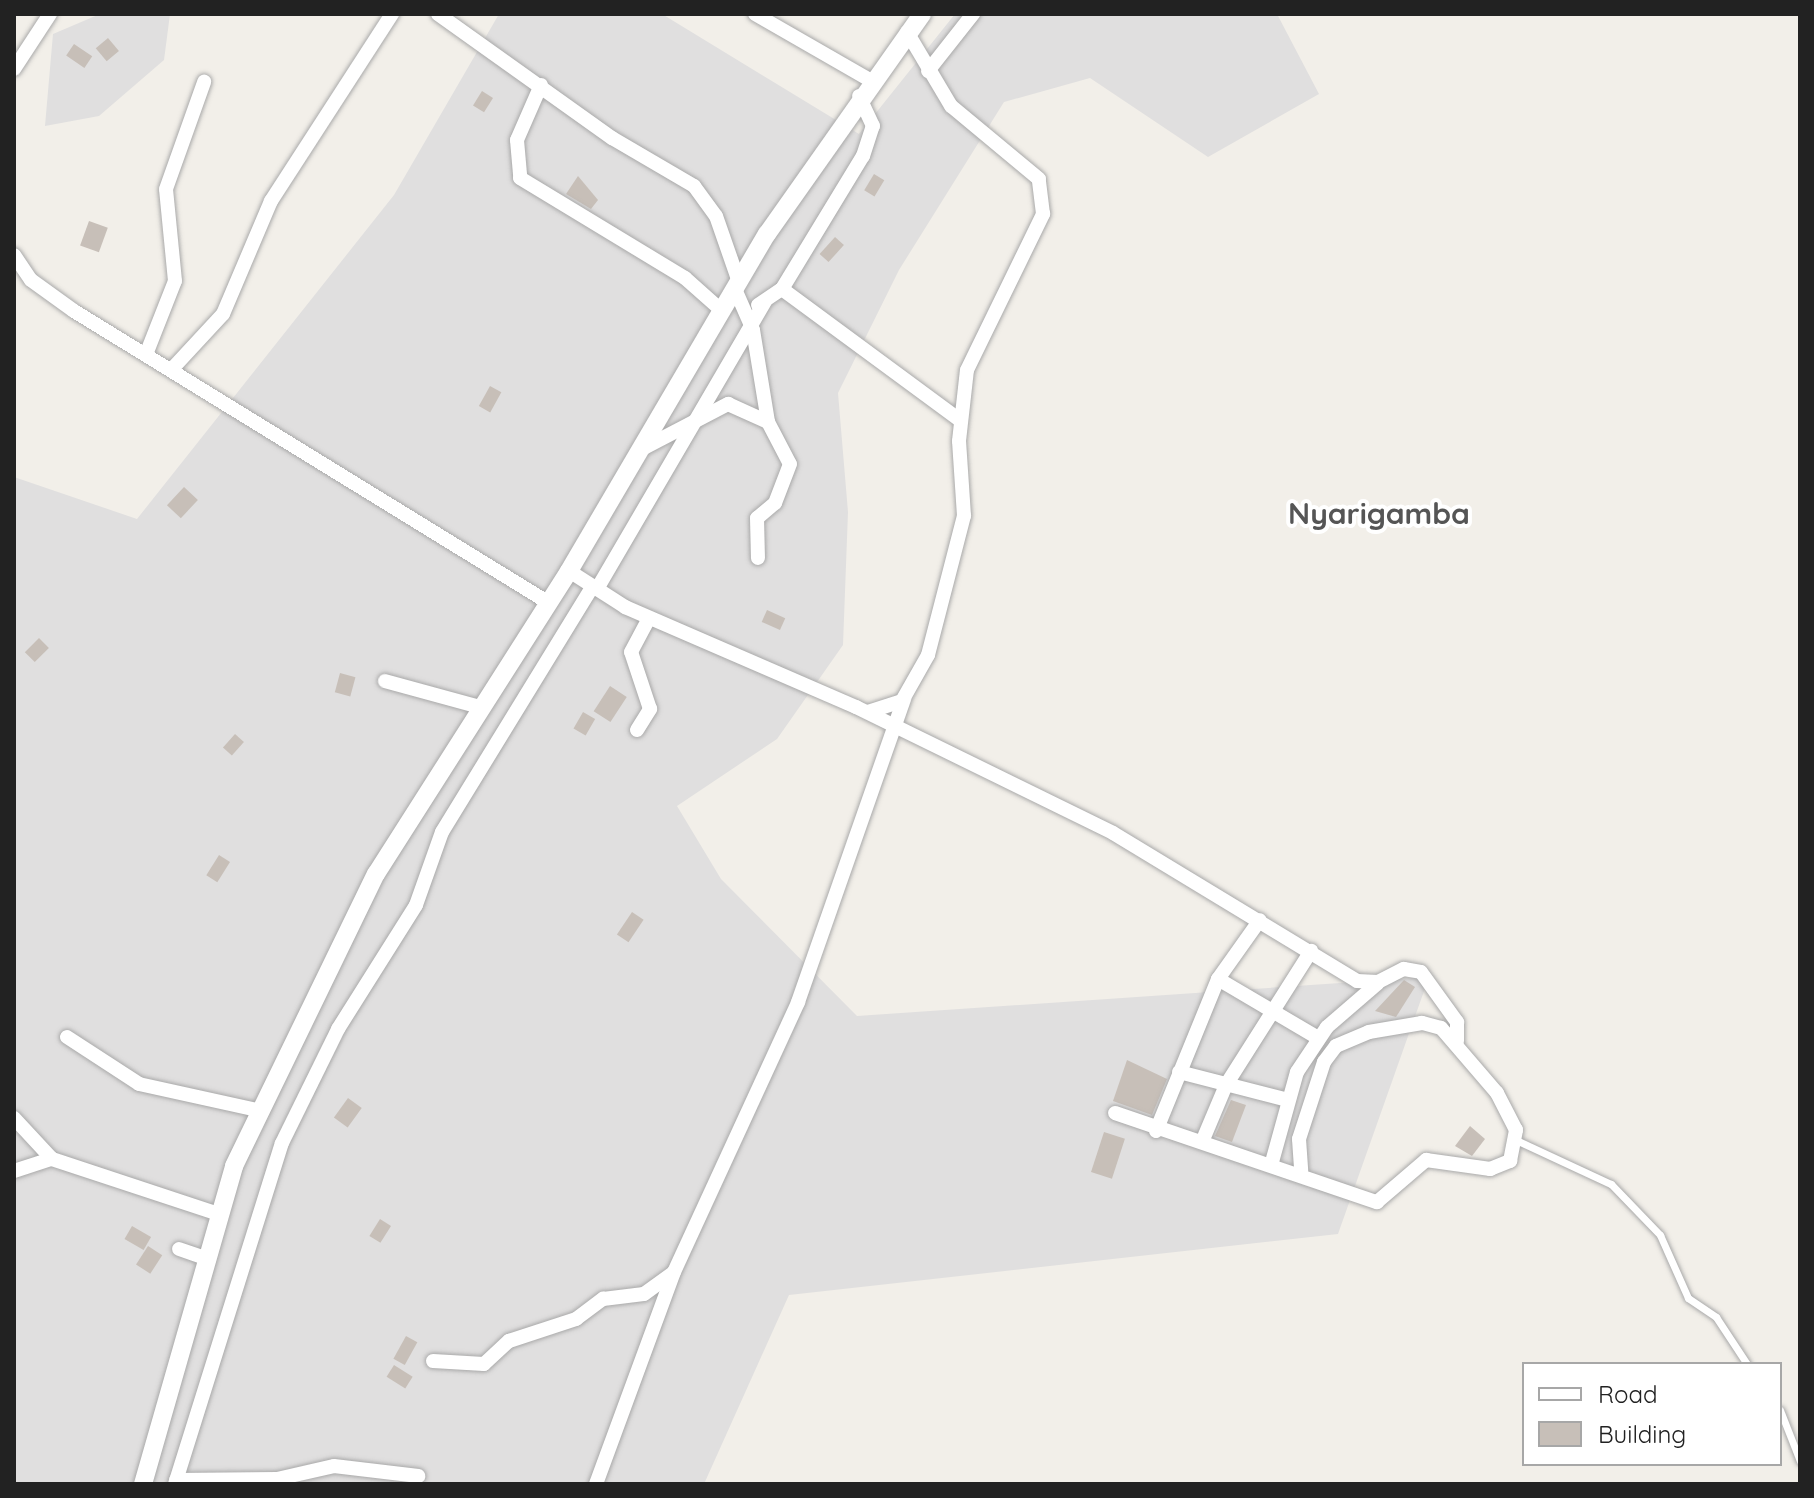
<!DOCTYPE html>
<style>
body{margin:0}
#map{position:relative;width:1814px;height:1498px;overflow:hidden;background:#f2efe9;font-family:Quicksand,sans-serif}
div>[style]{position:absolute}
.residential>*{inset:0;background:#e0dfdf}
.building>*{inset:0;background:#c7bfb8;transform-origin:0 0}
.roads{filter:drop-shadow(0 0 2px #a9a9a9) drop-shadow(0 0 2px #a9a9a9)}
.service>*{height:7px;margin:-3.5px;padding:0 3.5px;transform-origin:3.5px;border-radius:3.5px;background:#fff}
.minor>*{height:14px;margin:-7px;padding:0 7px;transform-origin:7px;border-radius:7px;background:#fff}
.tertiary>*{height:18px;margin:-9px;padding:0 9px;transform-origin:9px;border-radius:9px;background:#fff}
span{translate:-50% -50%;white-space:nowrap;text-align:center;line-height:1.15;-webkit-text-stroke:8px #fff;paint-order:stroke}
.quarter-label{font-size:30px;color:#555;font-weight:700}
.frame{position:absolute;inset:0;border:16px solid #222;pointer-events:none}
.legend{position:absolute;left:1522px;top:1362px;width:260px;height:104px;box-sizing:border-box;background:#fff;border:2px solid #a7a7a7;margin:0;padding:10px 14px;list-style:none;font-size:24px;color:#222}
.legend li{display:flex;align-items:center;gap:16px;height:40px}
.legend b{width:40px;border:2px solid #a7a7a7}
</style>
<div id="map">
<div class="residential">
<i style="clip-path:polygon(100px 14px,170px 14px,164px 60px,99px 116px,45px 126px,53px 34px)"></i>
<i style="clip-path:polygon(499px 14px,662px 14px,859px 134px,955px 14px,1277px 14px,1319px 94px,1208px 157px,1090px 78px,1004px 102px,899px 270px,838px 393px,848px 512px,843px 645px,777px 739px,677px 806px,721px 879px,857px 1016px,1429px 977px,1338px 1234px,789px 1295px,704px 1484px,14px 1484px,14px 477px,137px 519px,394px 195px)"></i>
</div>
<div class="building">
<i style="left:108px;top:38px;width:17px;height:16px;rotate:50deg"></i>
<i style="left:74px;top:44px;width:22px;height:14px;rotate:34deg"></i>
<i style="left:482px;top:91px;width:13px;height:17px;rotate:32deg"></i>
<i style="left:874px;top:174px;width:12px;height:19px;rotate:31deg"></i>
<i style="clip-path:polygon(578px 176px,598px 200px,591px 209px,566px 194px)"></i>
<i style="left:89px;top:221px;width:20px;height:26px;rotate:20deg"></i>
<i style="left:835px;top:237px;width:12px;height:23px;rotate:42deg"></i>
<i style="left:490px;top:386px;width:13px;height:23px;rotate:29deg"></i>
<i style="left:184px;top:487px;width:19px;height:25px;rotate:43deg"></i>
<i style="left:767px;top:610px;width:20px;height:13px;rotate:24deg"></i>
<i style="left:39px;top:638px;width:14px;height:20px;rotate:45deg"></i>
<i style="left:340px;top:673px;width:16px;height:20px;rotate:15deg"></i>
<i style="left:610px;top:686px;width:20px;height:30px;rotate:33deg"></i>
<i style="left:583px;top:712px;width:14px;height:19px;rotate:30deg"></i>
<i style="left:235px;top:734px;width:12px;height:18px;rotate:42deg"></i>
<i style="left:219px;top:855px;width:13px;height:24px;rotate:32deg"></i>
<i style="left:632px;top:912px;width:14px;height:27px;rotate:34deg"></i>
<i style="clip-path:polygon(1404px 980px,1415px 987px,1396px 1017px,1375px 1011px)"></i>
<i style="clip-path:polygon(1127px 1060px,1167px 1079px,1152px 1115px,1113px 1101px)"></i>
<i style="left:348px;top:1098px;width:17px;height:24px;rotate:36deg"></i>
<i style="clip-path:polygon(1231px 1100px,1246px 1105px,1232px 1142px,1215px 1136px)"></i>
<i style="clip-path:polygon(1470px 1126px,1485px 1139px,1472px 1156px,1455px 1146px)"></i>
<i style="left:1104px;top:1132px;width:22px;height:42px;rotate:18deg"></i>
<i style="left:380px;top:1219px;width:13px;height:20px;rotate:32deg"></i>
<i style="left:132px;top:1226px;width:22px;height:15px;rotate:30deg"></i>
<i style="left:148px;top:1246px;width:17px;height:22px;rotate:33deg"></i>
<i style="left:406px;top:1336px;width:13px;height:26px;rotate:29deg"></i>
<i style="left:394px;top:1365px;width:22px;height:14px;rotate:32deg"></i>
</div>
<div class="roads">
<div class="service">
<i style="left:1516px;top:1140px;width:105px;rotate:24.9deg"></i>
<i style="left:1611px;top:1184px;width:71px;rotate:46.1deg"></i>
<i style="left:1660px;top:1235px;width:69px;rotate:66deg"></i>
<i style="left:1688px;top:1298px;width:34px;rotate:34deg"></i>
<i style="left:1716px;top:1317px;width:56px;rotate:56.6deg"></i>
<i style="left:1780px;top:1410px;width:55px;rotate:68.6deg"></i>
</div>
<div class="minor">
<i style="left:438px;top:14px;width:214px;rotate:35.5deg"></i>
<i style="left:612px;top:138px;width:95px;rotate:30.3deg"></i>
<i style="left:694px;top:186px;width:37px;rotate:54deg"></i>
<i style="left:716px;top:216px;width:70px;rotate:70.8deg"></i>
<i style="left:755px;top:14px;width:133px;rotate:29.9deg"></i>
<i style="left:14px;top:69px;width:66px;rotate:-56.8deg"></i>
<i style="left:928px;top:71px;width:73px;rotate:-51.7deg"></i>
<i style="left:541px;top:85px;width:60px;rotate:113.6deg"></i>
<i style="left:517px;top:140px;width:38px;rotate:85deg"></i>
<i style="left:520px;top:178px;width:193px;rotate:31.2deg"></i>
<i style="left:685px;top:278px;width:48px;rotate:41.6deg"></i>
<i style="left:14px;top:255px;width:30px;rotate:56deg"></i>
<i style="left:31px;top:280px;width:53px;rotate:35.8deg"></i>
<i style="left:74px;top:311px;width:558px;rotate:31.58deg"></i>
<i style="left:735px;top:289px;width:45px;rotate:66.3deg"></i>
<i style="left:753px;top:330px;width:93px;rotate:80.7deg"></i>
<i style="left:768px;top:422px;width:47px;rotate:62.4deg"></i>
<i style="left:790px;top:464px;width:42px;rotate:111deg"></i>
<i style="left:775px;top:503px;width:23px;rotate:140deg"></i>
<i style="left:757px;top:518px;width:40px;rotate:88.6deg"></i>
<i style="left:782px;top:289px;width:221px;rotate:36.4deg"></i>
<i style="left:758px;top:305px;width:29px;rotate:-34deg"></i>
<i style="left:782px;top:289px;width:156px;rotate:-58.7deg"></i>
<i style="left:863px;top:156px;width:32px;rotate:-72deg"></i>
<i style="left:873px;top:126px;width:33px;rotate:-115deg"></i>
<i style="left:147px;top:352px;width:76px;rotate:-68.5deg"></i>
<i style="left:175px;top:281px;width:92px;rotate:-95.6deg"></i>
<i style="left:166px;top:189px;width:114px;rotate:-70.4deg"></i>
<i style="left:172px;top:369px;width:75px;rotate:-47.2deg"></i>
<i style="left:223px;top:314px;width:123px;rotate:-67deg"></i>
<i style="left:271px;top:201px;width:223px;rotate:-57.1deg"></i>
<i style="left:638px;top:451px;width:102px;rotate:-27.6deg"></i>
<i style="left:728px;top:404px;width:44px;rotate:24.2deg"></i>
<i style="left:569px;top:571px;width:67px;rotate:32.7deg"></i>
<i style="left:625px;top:607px;width:252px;rotate:23.4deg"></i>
<i style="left:856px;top:707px;width:286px;rotate:26.1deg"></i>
<i style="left:1113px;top:833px;width:285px;rotate:31.2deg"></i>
<i style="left:1357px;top:981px;width:21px;rotate:3deg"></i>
<i style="left:1378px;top:982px;width:29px;rotate:-27deg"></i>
<i style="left:1404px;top:969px;width:17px;rotate:10deg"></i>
<i style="left:1421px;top:972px;width:62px;rotate:54.2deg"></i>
<i style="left:1457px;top:1022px;width:19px;rotate:90deg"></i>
<i style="left:597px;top:589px;width:333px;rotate:-59.7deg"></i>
<i style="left:385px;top:681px;width:98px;rotate:15.3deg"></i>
<i style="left:868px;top:712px;width:36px;rotate:-18deg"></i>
<i style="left:902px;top:701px;width:53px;rotate:-60.5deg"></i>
<i style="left:928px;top:655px;width:144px;rotate:-75.5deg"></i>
<i style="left:964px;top:516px;width:75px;rotate:-93.8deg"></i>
<i style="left:959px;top:441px;width:71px;rotate:-83.6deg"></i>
<i style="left:967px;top:370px;width:174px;rotate:-64deg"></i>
<i style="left:1043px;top:214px;width:35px;rotate:-97deg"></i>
<i style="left:1039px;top:179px;width:114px;rotate:-140.3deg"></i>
<i style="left:951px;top:106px;width:86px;rotate:-120.7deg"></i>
<i style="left:637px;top:730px;width:25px;rotate:-58deg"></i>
<i style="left:650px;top:709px;width:60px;rotate:-108.4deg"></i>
<i style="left:631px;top:652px;width:38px;rotate:-62deg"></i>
<i style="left:1218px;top:979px;width:116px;rotate:30.5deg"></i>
<i style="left:67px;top:1037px;width:86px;rotate:33.1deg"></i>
<i style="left:139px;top:1084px;width:121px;rotate:12.4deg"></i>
<i style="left:1179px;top:1072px;width:108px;rotate:14.4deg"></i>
<i style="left:1115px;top:1113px;width:277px;rotate:18.8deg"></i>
<i style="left:1377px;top:1202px;width:65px;rotate:-40.6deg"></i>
<i style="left:1426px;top:1160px;width:65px;rotate:8deg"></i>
<i style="left:1490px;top:1169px;width:22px;rotate:-22deg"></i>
<i style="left:1510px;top:1161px;width:32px;rotate:-79deg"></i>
<i style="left:1516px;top:1130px;width:42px;rotate:-117.2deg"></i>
<i style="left:1497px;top:1093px;width:86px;rotate:-130.7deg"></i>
<i style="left:1441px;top:1028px;width:20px;rotate:-165deg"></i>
<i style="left:1422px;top:1023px;width:54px;rotate:170.4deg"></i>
<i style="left:1369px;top:1032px;width:36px;rotate:157deg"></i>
<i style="left:1336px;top:1046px;width:20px;rotate:127deg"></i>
<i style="left:1324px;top:1062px;width:81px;rotate:108deg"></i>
<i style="left:1299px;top:1139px;width:32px;rotate:86deg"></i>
<i style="left:14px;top:1118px;width:56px;rotate:47.2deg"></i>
<i style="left:1156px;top:1131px;width:164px;rotate:-67.8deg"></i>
<i style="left:1218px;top:979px;width:72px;rotate:-54.6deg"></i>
<i style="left:1202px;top:1142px;width:62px;rotate:-67.2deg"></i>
<i style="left:1226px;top:1085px;width:159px;rotate:-57.6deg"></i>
<i style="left:1272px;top:1162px;width:93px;rotate:-74.5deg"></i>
<i style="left:1297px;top:1072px;width:54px;rotate:-56.3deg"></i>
<i style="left:1327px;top:1027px;width:67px;rotate:-40.8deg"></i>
<i style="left:14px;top:1171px;width:40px;rotate:-18deg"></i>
<i style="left:52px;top:1159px;width:175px;rotate:18.3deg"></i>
<i style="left:179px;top:1249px;width:28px;rotate:19deg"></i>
<i style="left:433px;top:1361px;width:51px;rotate:3.4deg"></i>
<i style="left:484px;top:1364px;width:34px;rotate:-43deg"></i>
<i style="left:509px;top:1341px;width:71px;rotate:-18.2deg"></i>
<i style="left:576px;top:1319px;width:34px;rotate:-37deg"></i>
<i style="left:603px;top:1299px;width:41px;rotate:-7deg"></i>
<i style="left:644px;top:1294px;width:36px;rotate:-36deg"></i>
<i style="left:176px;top:1480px;width:101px;rotate:-0.6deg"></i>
<i style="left:277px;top:1479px;width:58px;rotate:-12.8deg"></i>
<i style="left:334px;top:1466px;width:85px;rotate:6.8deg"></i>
<i style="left:175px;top:1484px;width:357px;rotate:-72.6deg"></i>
<i style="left:282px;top:1143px;width:127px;rotate:-63.8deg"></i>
<i style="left:338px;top:1029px;width:146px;rotate:-57.8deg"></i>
<i style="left:416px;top:905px;width:77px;rotate:-70.4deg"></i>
<i style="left:442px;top:832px;width:287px;rotate:-58.5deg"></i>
<i style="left:596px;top:1484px;width:226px;rotate:-69.8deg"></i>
<i style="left:674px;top:1272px;width:297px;rotate:-65.3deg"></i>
<i style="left:798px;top:1002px;width:321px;rotate:-70.7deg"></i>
</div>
<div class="tertiary">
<i style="left:143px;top:1484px;width:331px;rotate:-74deg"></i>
<i style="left:234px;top:1166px;width:325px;rotate:-64.1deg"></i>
<i style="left:376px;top:874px;width:359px;rotate:-57.5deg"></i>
<i style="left:569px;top:571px;width:391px;rotate:-59.6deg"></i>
<i style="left:767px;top:234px;width:269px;rotate:-54.8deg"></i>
</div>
</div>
<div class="quarter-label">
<span style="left:1379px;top:513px">Nyarigamba</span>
</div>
<div class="frame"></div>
<ul class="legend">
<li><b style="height:10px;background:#fff"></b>Road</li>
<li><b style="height:22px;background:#c7bfb8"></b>Building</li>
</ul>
</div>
